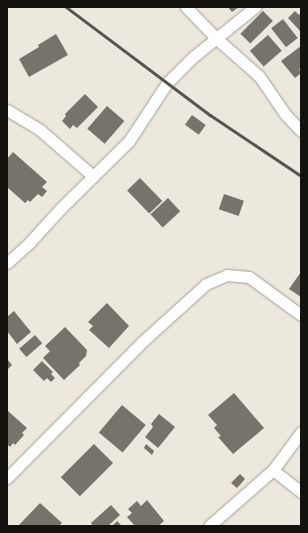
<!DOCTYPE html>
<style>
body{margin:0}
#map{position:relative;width:308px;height:533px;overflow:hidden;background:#ede8de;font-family:"Alegreya Sans",sans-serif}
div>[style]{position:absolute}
.building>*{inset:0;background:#77736a;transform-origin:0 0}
.roads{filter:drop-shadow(0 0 1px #a39e95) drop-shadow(0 0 1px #a39e95)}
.street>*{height:11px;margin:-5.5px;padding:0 5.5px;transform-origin:5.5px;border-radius:5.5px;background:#fff}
.rail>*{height:3px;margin:-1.5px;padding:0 1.5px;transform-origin:1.5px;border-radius:1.5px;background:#57544f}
span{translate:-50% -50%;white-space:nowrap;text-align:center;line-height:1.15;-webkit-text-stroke:3.5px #fff;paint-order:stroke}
.frame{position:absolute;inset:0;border:8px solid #14120f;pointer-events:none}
</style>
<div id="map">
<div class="building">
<i style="clip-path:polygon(228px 7px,239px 7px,232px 12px)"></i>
<i style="left:263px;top:11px;width:14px;height:32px;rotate:45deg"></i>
<i style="clip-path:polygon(295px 11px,299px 15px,301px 12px,301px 32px,288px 18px)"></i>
<i style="left:283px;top:19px;width:24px;height:15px;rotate:52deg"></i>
<i style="clip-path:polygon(56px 34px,68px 55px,29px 77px,19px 59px,39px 47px,38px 45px)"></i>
<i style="left:268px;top:35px;width:21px;height:24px;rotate:49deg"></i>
<i style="clip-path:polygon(301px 46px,301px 68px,299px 69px,301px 73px,295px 78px,281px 61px)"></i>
<i style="clip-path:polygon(85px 94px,98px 107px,77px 128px,73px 125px,70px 129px,62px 121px,66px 116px,65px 114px)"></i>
<i style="left:107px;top:106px;width:23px;height:30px;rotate:41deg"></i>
<i style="left:192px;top:115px;width:17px;height:12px;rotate:36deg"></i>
<i style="clip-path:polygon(13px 152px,47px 182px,42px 187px,47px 191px,42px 197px,38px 194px,30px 202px,28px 200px,25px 203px,7px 187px,7px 159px)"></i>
<i style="left:140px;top:178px;width:32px;height:18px;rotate:46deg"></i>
<i style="left:224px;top:194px;width:21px;height:16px;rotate:19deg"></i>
<i style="left:168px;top:198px;width:18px;height:24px;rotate:47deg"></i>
<i style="clip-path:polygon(301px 272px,301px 297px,289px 289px)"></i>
<i style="clip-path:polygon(107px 303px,129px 326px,109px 348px,89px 330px,93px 326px,88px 322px)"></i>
<i style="clip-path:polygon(14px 311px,31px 332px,17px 344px,7px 331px,7px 317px)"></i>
<i style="clip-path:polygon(65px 327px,87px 350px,86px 356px,79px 363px,80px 365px,64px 380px,43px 358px,50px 351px,45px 346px)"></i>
<i style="left:35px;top:335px;width:11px;height:21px;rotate:49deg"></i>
<i style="clip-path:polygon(7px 359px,12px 365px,7px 370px)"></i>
<i style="clip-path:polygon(42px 361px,53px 372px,51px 374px,55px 378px,51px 382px,47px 378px,44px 381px,33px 370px)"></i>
<i style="clip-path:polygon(234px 393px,264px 428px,233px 454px,218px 437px,221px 436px,214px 428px,217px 425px,208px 415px)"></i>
<i style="left:122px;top:405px;width:31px;height:36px;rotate:40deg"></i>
<i style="clip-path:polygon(8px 411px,27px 428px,22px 433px,24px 435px,15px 445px,13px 443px,10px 447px,7px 444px)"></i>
<i style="clip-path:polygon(159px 414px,175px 427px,158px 448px,145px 437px,153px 427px,151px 424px)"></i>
<i style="left:94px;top:444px;width:27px;height:47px;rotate:45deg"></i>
<i style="clip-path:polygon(146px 444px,154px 451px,152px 455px,144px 448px)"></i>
<i style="clip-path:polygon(240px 474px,245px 479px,237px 488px,231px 483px)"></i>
<i style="clip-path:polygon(147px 500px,164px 521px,158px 526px,135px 526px,127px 517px,132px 513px,128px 509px,137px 501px,141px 506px)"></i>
<i style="clip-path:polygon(40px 503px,62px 523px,59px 526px,18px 526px)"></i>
<i style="clip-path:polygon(111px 505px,120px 515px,108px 526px,93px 526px,91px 523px)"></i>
<i style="clip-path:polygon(117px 521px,122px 526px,112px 526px)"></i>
</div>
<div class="roads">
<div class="street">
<i style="left:186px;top:7px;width:45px;rotate:45.9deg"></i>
<i style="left:217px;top:39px;width:56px;rotate:41.4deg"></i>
<i style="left:259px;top:76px;width:46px;rotate:55.6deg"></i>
<i style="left:285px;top:114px;width:23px;rotate:47deg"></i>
<i style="left:7px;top:110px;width:39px;rotate:31deg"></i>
<i style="left:40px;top:130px;width:70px;rotate:41deg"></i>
<i style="left:7px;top:263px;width:31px;rotate:-42deg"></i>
<i style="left:30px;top:242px;width:47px;rotate:-47.6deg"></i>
<i style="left:62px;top:207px;width:94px;rotate:-44.6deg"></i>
<i style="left:129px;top:141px;width:69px;rotate:-56.8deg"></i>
<i style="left:167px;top:83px;width:37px;rotate:-45deg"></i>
<i style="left:193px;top:57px;width:80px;rotate:-38.9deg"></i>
<i style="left:273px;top:470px;width:36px;rotate:38deg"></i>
<i style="left:7px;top:478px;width:192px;rotate:-45.2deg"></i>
<i style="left:142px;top:342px;width:86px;rotate:-42.2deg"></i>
<i style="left:206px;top:284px;width:23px;rotate:-23deg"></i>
<i style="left:227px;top:275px;width:22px;rotate:5deg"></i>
<i style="left:249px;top:277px;width:64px;rotate:36.2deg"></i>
<i style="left:209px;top:526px;width:85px;rotate:-41.2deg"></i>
<i style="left:273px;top:470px;width:47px;rotate:-53.6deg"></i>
</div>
</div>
<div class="rail">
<i style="left:66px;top:7px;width:180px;rotate:36.9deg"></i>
<i style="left:210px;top:115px;width:110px;rotate:33.8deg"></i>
</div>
<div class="frame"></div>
</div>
